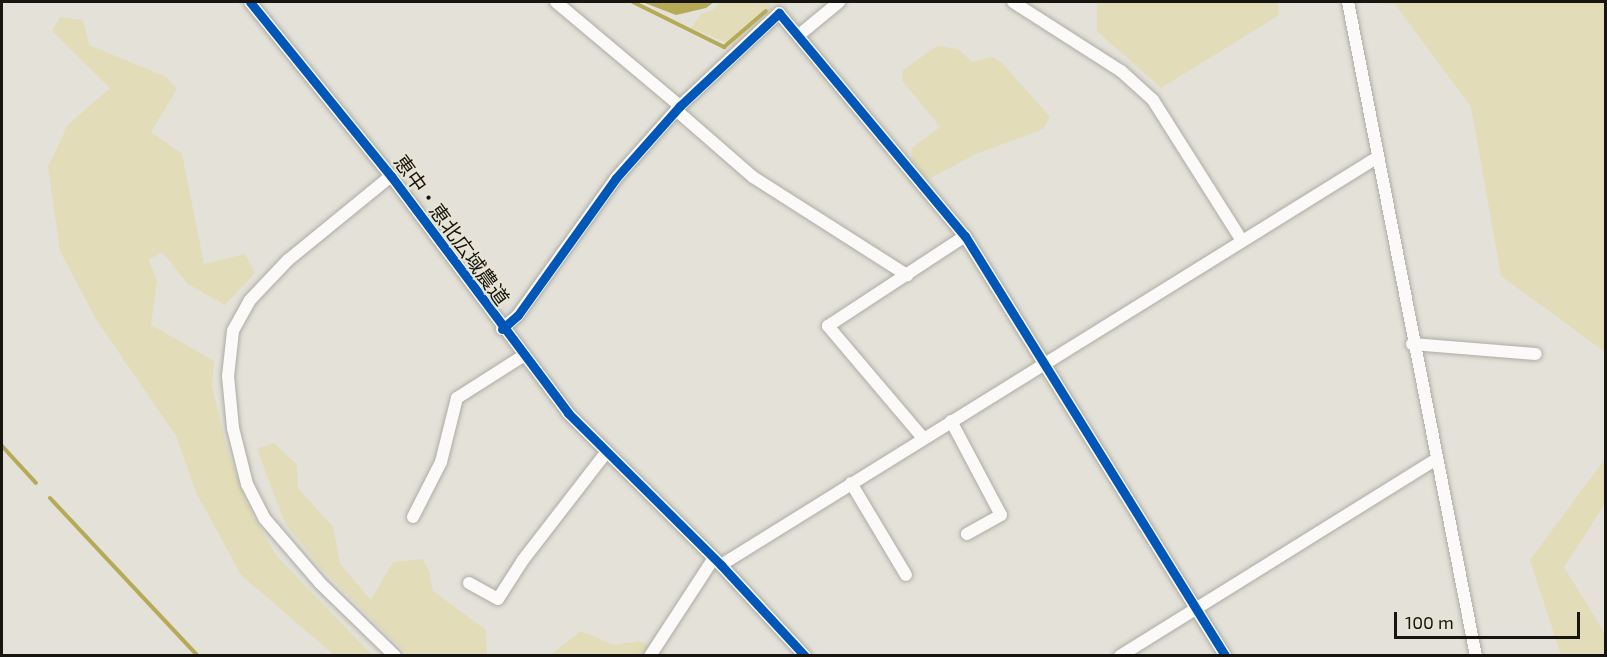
<!DOCTYPE html>
<meta charset="utf-8">
<style>
body{margin:0}
#map{position:relative;width:1607px;height:657px;overflow:hidden;background:#e3e1d8;font-family:"Exo 2","Noto Sans JP",sans-serif}
div>[style]{position:absolute}
.green>*{inset:0;background:#e2dcb8}
.water>*{inset:0;background:#b6aa57}
.stream>*{height:4px;margin:-2px;padding:0 2px;transform-origin:2px;border-radius:2px;background:#b6aa57}
.roads{filter:drop-shadow(0 0 2px #adaca5) drop-shadow(0 0 2px #adaca5)}
.minor>*{height:12px;margin:-6px;padding:0 6px;transform-origin:6px;border-radius:6px;background:#fbfaf9}
.cycleway>*{height:9px;margin:-4.5px;padding:0 4.5px;transform-origin:4.5px;border-radius:4.5px;background:#0057b8}
span{translate:-50% -50%;white-space:nowrap;text-align:center;line-height:1.15;-webkit-text-stroke:4.5px #e7e4d4;paint-order:stroke}
.street-label{font-size:20px;color:#16150f}
.frame{position:absolute;inset:0;border:3px solid #16150f;pointer-events:none}
.scale{position:absolute;left:1394px;top:612px;width:186px;height:27px;box-sizing:border-box;border:3px solid #16150f;border-top:0;padding-left:8px;font-size:18px;line-height:21px;white-space:nowrap;color:#16150f;-webkit-text-stroke:4px #e7e4d4;paint-order:stroke}
</style>
<div id="map">
<div class="green">
<i style="clip-path:polygon(720px 2px,768px 2px,773px 11px,736px 46px,691px 28px,701px 14px,714px 9px)"></i>
<i style="clip-path:polygon(1097px 2px,1278px 2px,1279px 15px,1161px 88px,1097px 31px)"></i>
<i style="clip-path:polygon(1364px 2px,1605px 2px,1605px 352px,1501px 276px,1471px 107px,1395px 4px)"></i>
<i style="clip-path:polygon(60px 17px,83px 20px,89px 45px,166px 77px,177px 89px,151px 132px,182px 154px,204px 264px,245px 254px,255px 273px,225px 305px,188px 284px,162px 252px,148px 260px,157px 280px,151px 325px,214px 361px,212px 386px,226px 445px,246px 502px,275px 554px,372px 655px,334px 655px,241px 575px,197px 494px,176px 436px,96px 319px,60px 251px,48px 167px,68px 125px,110px 88px,52px 31px)"></i>
<i style="clip-path:polygon(937px 46px,958px 49px,972px 62px,992px 57px,1002px 63px,1050px 117px,1043px 129px,976px 154px,927px 180px,911px 157px,912px 148px,940px 127px,902px 80px,903px 70px)"></i>
<i style="clip-path:polygon(274px 443px,297px 465px,298px 488px,333px 527px,340px 564px,371px 600px,393px 562px,422px 559px,429px 570px,433px 591px,486px 630px,487px 654px,495px 655px,408px 655px,322px 569px,285px 523px,257px 449px)"></i>
<i style="clip-path:polygon(1605px 459px,1605px 504px,1564px 567px,1605px 634px,1605px 655px,1561px 655px,1530px 560px)"></i>
<i style="clip-path:polygon(581px 631px,614px 645px,640px 641px,669px 655px,549px 656px)"></i>
</div>
<div class="water">
<i style="clip-path:polygon(714px 2px,706px 8px,676px 15px,645px 3px)"></i>
</div>
<div class="stream">
<i style="left:633px;top:2px;width:102px;rotate:26.3deg"></i>
<i style="left:724px;top:47px;width:55px;rotate:-40.6deg"></i>
<i style="left:2px;top:446px;width:50px;rotate:47.4deg"></i>
<i style="left:50px;top:498px;width:216px;rotate:46.9deg"></i>
</div>
<div class="roads">
<div class="minor">
<i style="left:250px;top:2px;width:224px;rotate:51deg"></i>
<i style="left:391px;top:176px;width:296px;rotate:53.2deg"></i>
<i style="left:568px;top:413px;width:216px;rotate:44.8deg"></i>
<i style="left:721px;top:565px;width:124px;rotate:47.3deg"></i>
<i style="left:556px;top:2px;width:162px;rotate:40deg"></i>
<i style="left:1013px;top:2px;width:128px;rotate:32.6deg"></i>
<i style="left:1121px;top:71px;width:43px;rotate:42.2deg"></i>
<i style="left:1153px;top:100px;width:165px;rotate:57.7deg"></i>
<i style="left:1348px;top:2px;width:666px;rotate:78.93deg"></i>
<i style="left:799px;top:35px;width:52px;rotate:-39.5deg"></i>
<i style="left:676px;top:110px;width:102px;rotate:41deg"></i>
<i style="left:753px;top:177px;width:183px;rotate:32.5deg"></i>
<i style="left:391px;top:176px;width:133px;rotate:140.8deg"></i>
<i style="left:288px;top:260px;width:55px;rotate:133.5deg"></i>
<i style="left:250px;top:300px;width:35px;rotate:119deg"></i>
<i style="left:233px;top:331px;width:45px;rotate:96.3deg"></i>
<i style="left:228px;top:376px;width:52px;rotate:84.5deg"></i>
<i style="left:233px;top:428px;width:58px;rotate:76deg"></i>
<i style="left:247px;top:484px;width:39px;rotate:63deg"></i>
<i style="left:265px;top:519px;width:84px;rotate:49.3deg"></i>
<i style="left:320px;top:583px;width:105px;rotate:44.2deg"></i>
<i style="left:502px;top:329px;width:21px;rotate:-41deg"></i>
<i style="left:518px;top:315px;width:168px;rotate:-54.4deg"></i>
<i style="left:616px;top:178px;width:96px;rotate:-48.4deg"></i>
<i style="left:680px;top:106px;width:136px;rotate:-43.2deg"></i>
<i style="left:779px;top:13px;width:290px;rotate:50.2deg"></i>
<i style="left:965px;top:236px;width:494px;rotate:58.2deg"></i>
<i style="left:1412px;top:344px;width:124px;rotate:4.6deg"></i>
<i style="left:951px;top:421px;width:106px;rotate:62deg"></i>
<i style="left:1001px;top:515px;width:39px;rotate:151deg"></i>
<i style="left:923px;top:438px;width:147px;rotate:-130.3deg"></i>
<i style="left:828px;top:326px;width:164px;rotate:-33.3deg"></i>
<i style="left:851px;top:483px;width:107px;rotate:59.1deg"></i>
<i style="left:413px;top:517px;width:62px;rotate:-63deg"></i>
<i style="left:441px;top:462px;width:66px;rotate:-76deg"></i>
<i style="left:457px;top:398px;width:78px;rotate:-32.5deg"></i>
<i style="left:721px;top:565px;width:773px;rotate:-31.84deg"></i>
<i style="left:469px;top:583px;width:33px;rotate:29deg"></i>
<i style="left:498px;top:599px;width:46px;rotate:-57.3deg"></i>
<i style="left:523px;top:560px;width:134px;rotate:-52.3deg"></i>
<i style="left:650px;top:656px;width:117px;rotate:-56.9deg"></i>
<i style="left:1120px;top:656px;width:373px;rotate:-31.9deg"></i>
</div>
</div>
<div class="cycleway">
<i style="left:250px;top:2px;width:224px;rotate:51deg"></i>
<i style="left:391px;top:176px;width:296px;rotate:53.2deg"></i>
<i style="left:568px;top:413px;width:216px;rotate:44.8deg"></i>
<i style="left:721px;top:565px;width:124px;rotate:47.3deg"></i>
<i style="left:502px;top:329px;width:21px;rotate:-41deg"></i>
<i style="left:518px;top:315px;width:168px;rotate:-54.4deg"></i>
<i style="left:616px;top:178px;width:96px;rotate:-48.4deg"></i>
<i style="left:680px;top:106px;width:136px;rotate:-43.2deg"></i>
<i style="left:779px;top:13px;width:290px;rotate:50.2deg"></i>
<i style="left:965px;top:236px;width:494px;rotate:58.2deg"></i>
</div>
<div class="street-label">
<span style="left:452px;top:230px;rotate:54deg">恵中・恵北広域農道</span>
</div>
<div class="frame"></div>
<div class="scale">100 m</div>
</div>
